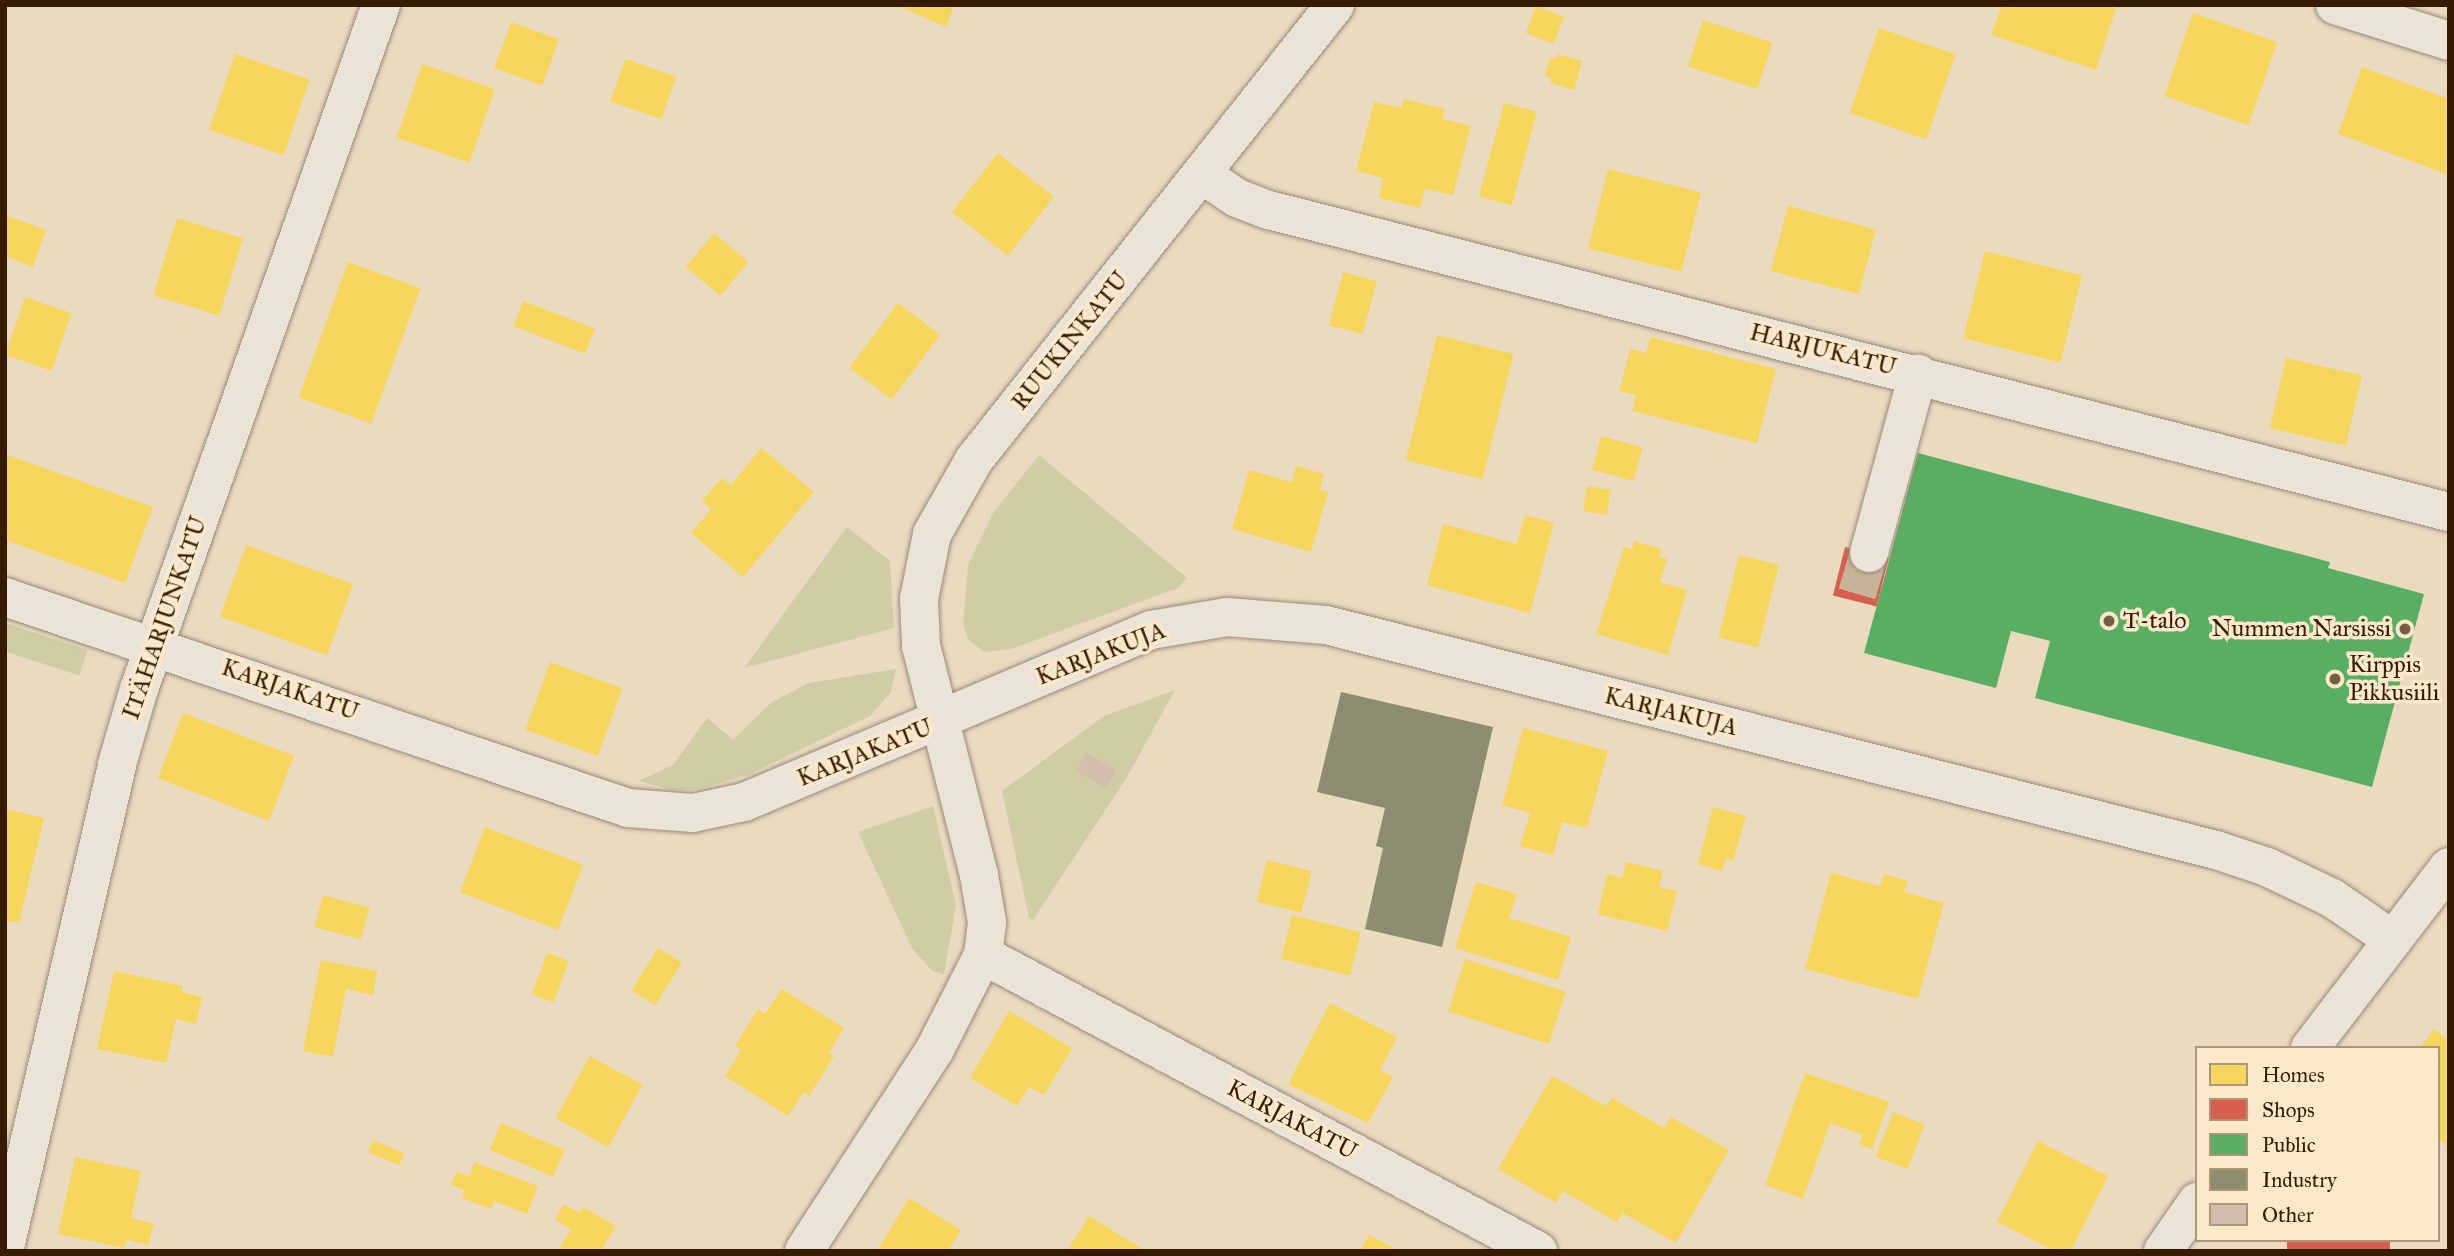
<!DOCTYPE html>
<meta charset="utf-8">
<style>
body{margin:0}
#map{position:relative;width:2454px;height:1256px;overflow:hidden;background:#eadac0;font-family:"IM FELL Great Primer",serif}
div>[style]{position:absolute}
.green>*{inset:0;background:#d0cda5;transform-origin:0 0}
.homes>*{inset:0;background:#f6d55c;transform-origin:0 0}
.shops>*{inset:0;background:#d6604d;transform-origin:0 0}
.public>*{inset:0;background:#5aae61}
.industry>*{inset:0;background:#8c8c6e}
.building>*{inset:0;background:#d3beab;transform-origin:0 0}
.minor-tunnel>*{height:38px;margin-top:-19px;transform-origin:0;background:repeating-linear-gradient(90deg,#c6b49a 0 38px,transparent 0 57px)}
.roads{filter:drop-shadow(0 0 2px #988b79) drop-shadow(0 0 2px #988b79)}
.minor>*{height:38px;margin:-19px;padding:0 19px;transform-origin:19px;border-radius:19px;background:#ece3d7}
.dots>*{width:19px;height:19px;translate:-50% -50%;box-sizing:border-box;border:4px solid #fce9cb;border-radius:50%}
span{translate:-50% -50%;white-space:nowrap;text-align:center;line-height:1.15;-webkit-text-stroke:7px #fce9cb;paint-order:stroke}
.street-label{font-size:24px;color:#371b00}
.poi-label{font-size:24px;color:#371b00}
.left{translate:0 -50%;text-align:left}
.right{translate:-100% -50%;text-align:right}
.frame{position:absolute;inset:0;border:7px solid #371b00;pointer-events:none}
.legend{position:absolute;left:2195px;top:1046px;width:245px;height:196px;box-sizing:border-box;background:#fce9cb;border:2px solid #ad977a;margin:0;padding:9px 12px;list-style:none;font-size:21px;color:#371b00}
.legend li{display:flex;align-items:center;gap:14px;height:35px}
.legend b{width:35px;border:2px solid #ad977a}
</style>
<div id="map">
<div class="green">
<i style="clip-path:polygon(1039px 455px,1187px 578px,1178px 588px,1011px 649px,984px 652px,968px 639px,963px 624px,968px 565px,993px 513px)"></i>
<i style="clip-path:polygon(847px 527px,890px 561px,894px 628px,744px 668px)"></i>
<i style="left:5px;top:623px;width:87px;height:27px;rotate:18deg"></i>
<i style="clip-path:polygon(896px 669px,891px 692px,870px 716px,748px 775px,699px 789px,673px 790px,638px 781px,673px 765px,707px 718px,733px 740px,772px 702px,809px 683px)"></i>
<i style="clip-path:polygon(1175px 690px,1127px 777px,1033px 920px,1029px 918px,1002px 791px,1104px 716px)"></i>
<i style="clip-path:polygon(933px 806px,956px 905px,944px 975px,931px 970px,912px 948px,858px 832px)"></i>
</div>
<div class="homes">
<i style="clip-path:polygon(896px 5px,954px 5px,946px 27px)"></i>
<i style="clip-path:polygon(2002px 5px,2117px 5px,2096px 70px,1991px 35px)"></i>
<i style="left:1536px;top:6px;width:30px;height:29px;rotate:21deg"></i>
<i style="left:2193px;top:13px;width:89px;height:88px;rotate:19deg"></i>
<i style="left:1703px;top:20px;width:73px;height:49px;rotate:18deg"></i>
<i style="left:511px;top:22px;width:51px;height:49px;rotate:20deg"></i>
<i style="left:1879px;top:28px;width:81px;height:90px;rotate:19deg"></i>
<i style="left:235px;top:54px;width:79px;height:80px;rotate:19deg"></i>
<i style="clip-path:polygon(1558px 54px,1582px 61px,1574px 90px,1550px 83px,1552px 78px,1545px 76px,1550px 58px,1556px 59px)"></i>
<i style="left:625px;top:59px;width:54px;height:45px;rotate:19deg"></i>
<i style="left:422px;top:64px;width:77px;height:78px;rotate:19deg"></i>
<i style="clip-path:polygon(2362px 67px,2449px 99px,2449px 175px,2338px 134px)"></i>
<i style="clip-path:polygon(1404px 99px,1445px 109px,1442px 119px,1471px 126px,1453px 195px,1425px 189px,1420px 208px,1379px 198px,1383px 178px,1356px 171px,1374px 102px,1401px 108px)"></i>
<i style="left:1504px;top:103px;width:34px;height:97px;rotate:15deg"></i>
<i style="left:998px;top:153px;width:71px;height:75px;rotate:38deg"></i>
<i style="left:1608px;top:169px;width:96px;height:82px;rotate:14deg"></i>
<i style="left:1788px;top:206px;width:91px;height:67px;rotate:15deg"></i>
<i style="clip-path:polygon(5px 215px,46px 230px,33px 267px,5px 256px)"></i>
<i style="left:177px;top:218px;width:69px;height:81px;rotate:17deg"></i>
<i style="left:714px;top:233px;width:45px;height:44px;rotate:40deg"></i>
<i style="left:1985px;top:251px;width:100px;height:90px;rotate:14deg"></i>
<i style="left:348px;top:262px;width:77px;height:144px;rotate:20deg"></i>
<i style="left:1343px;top:272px;width:35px;height:55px;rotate:15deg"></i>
<i style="left:25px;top:297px;width:49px;height:61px;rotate:19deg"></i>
<i style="left:523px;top:301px;width:77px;height:27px;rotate:21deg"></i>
<i style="left:898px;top:303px;width:53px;height:81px;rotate:37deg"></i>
<i style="left:1437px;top:335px;width:79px;height:129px;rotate:14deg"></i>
<i style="clip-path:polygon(1651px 337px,1776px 369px,1757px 443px,1632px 411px,1636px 395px,1619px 391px,1630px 349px,1646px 353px)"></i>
<i style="left:2286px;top:358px;width:78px;height:72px;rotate:13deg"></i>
<i style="left:1601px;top:436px;width:43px;height:35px;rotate:15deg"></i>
<i style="clip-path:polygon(761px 448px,814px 492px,743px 577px,691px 533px,711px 509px,702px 501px,722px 478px,731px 485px)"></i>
<i style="clip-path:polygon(5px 454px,153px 507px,125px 583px,5px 540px)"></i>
<i style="clip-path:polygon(1296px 466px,1324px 474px,1320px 490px,1328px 492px,1311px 552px,1232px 529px,1249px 470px,1292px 482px)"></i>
<i style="left:1587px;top:486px;width:24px;height:25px;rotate:9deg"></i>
<i style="clip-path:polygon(1525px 515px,1554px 523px,1530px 613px,1427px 585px,1443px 524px,1517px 544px)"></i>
<i style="clip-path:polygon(1634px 541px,1661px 549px,1659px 557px,1667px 559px,1660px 582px,1687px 590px,1668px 655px,1596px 634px,1624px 547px,1632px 549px)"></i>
<i style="left:246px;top:545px;width:114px;height:76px;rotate:20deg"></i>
<i style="left:1739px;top:555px;width:41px;height:85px;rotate:14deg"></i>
<i style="left:550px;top:662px;width:77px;height:72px;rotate:20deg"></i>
<i style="left:183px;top:713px;width:119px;height:70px;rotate:21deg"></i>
<i style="clip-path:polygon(1523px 728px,1608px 751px,1587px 828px,1562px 822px,1553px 855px,1520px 846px,1530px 813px,1502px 805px)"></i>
<i style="clip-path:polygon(1713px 807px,1746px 816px,1733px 861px,1726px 859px,1722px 871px,1698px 864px)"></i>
<i style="clip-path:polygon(5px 809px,44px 818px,19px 923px,5px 920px)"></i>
<i style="left:485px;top:827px;width:105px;height:70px;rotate:21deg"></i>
<i style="left:1267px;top:860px;width:46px;height:43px;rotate:14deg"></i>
<i style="clip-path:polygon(1626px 862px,1663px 871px,1659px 887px,1677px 891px,1667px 931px,1598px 914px,1607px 874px,1622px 878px)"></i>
<i style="clip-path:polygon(1831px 873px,1880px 886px,1884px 874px,1908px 881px,1904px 892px,1944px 903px,1918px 999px,1805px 969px)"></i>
<i style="clip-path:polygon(1476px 882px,1517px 894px,1509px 918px,1571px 937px,1558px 980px,1455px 948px)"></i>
<i style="left:323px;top:895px;width:48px;height:33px;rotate:15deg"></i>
<i style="left:1292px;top:915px;width:71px;height:45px;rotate:14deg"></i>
<i style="left:658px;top:948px;width:28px;height:50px;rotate:32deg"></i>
<i style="left:547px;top:953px;width:23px;height:44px;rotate:20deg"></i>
<i style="left:1465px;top:959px;width:106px;height:55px;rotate:18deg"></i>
<i style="clip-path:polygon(321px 960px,377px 971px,373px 995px,346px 989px,333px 1057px,303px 1051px)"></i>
<i style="clip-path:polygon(114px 971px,183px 986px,182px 992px,202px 997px,196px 1024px,176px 1019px,166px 1063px,97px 1049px)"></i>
<i style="clip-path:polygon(782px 989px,844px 1028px,829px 1053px,834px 1056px,809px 1096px,804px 1092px,788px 1116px,725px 1076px,741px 1050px,735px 1046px,758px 1009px,765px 1014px)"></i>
<i style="clip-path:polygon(1330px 1003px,1397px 1037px,1380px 1070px,1393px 1077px,1368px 1123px,1288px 1084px)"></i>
<i style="clip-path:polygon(1009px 1011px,1072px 1048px,1044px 1095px,1029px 1087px,1017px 1106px,970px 1078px)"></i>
<i style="clip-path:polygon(2434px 1029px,2449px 1041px,2449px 1147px,2438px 1139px,2438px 1048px,2420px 1048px)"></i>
<i style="left:590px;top:1056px;width:60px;height:71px;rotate:29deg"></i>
<i style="clip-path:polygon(1805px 1073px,1889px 1102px,1872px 1149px,1859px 1144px,1863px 1135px,1830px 1123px,1803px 1199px,1765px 1185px)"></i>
<i style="clip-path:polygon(1552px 1076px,1606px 1106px,1612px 1098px,1664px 1128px,1671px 1117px,1729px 1150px,1676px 1243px,1623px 1213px,1617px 1222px,1563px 1191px,1556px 1203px,1498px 1169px)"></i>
<i style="left:1893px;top:1112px;width:34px;height:48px;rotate:21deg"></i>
<i style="left:501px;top:1123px;width:69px;height:29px;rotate:23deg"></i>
<i style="left:373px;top:1140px;width:34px;height:13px;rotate:23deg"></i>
<i style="clip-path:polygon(2038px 1141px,2108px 1176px,2071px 1251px,2055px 1251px,1997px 1222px)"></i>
<i style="clip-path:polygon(75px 1157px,141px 1171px,131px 1218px,154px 1224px,148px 1245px,127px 1240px,124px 1248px,58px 1234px)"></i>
<i style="clip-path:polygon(474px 1162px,538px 1186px,527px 1214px,494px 1201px,491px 1209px,462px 1198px,464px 1190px,451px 1185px,456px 1172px,469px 1176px)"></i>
<i style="clip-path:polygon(909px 1198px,961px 1230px,948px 1251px,877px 1251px)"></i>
<i style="clip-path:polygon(564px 1204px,579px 1213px,583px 1207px,616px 1226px,601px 1251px,558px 1251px,571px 1229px,555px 1220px)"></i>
<i style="clip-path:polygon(1089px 1216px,1146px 1251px,1067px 1251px)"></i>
<i style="clip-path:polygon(1369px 1235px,1399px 1251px,1360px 1251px)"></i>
</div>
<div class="shops">
<i style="left:1845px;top:547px;width:45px;height:50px;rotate:14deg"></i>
<i style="left:2287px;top:1240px;width:103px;height:13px"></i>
</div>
<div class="public">
<i style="clip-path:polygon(1918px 453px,2330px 562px,2328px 568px,2424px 594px,2372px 787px,2035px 698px,2050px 641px,2031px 636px,2011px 631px,1996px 688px,1864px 653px)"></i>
</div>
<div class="industry">
<i style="clip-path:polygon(1341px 692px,1493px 727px,1442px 947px,1365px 929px,1383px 848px,1376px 846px,1385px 808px,1317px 792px)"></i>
</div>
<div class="building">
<i style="left:1086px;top:753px;width:35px;height:21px;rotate:29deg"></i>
</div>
<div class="minor-tunnel">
<i style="left:1857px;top:594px;width:43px;rotate:-73.7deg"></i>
</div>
<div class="roads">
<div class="minor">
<i style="left:2335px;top:5px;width:120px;rotate:17.5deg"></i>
<i style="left:1203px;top:175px;width:41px;rotate:34.1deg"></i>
<i style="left:1237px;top:198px;width:34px;rotate:21deg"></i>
<i style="left:1269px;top:210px;width:1218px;rotate:14.36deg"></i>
<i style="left:1869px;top:553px;width:186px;rotate:-74.7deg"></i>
<i style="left:5px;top:597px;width:658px;rotate:18.71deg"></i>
<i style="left:628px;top:808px;width:65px;rotate:4.4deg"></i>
<i style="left:693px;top:813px;width:52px;rotate:-12.2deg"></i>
<i style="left:744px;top:802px;width:442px;rotate:-22.9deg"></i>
<i style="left:1151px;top:630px;width:77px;rotate:-9.7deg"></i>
<i style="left:1227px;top:617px;width:99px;rotate:4.6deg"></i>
<i style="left:1326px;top:625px;width:918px;rotate:14.19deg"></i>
<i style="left:2216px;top:850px;width:54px;rotate:18.4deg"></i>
<i style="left:2267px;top:867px;width:72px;rotate:25.5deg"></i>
<i style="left:2332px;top:898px;width:74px;rotate:34.5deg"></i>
<i style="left:983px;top:955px;width:629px;rotate:28.07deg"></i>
<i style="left:2310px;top:1048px;width:228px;rotate:-52.5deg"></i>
<i style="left:5px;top:1247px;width:496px;rotate:-76.9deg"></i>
<i style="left:117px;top:764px;width:78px;rotate:-73.7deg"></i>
<i style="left:139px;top:689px;width:726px;rotate:-70.52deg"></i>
<i style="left:804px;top:1251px;width:239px;rotate:-57deg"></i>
<i style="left:934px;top:1051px;width:108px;rotate:-63deg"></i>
<i style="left:983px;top:955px;width:33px;rotate:-83deg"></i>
<i style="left:987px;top:922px;width:48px;rotate:-99.7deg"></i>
<i style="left:979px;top:875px;width:236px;rotate:-104.2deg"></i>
<i style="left:921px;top:646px;width:47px;rotate:-92.4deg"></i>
<i style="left:919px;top:599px;width:66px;rotate:-78.7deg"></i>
<i style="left:932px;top:534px;width:85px;rotate:-60.4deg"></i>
<i style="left:974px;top:460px;width:581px;rotate:-51.57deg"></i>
<i style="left:2163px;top:1251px;width:60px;rotate:-55.2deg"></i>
</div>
</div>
<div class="dots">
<i style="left:2109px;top:621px;background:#765e43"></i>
<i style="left:2405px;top:629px;background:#765e43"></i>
<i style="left:2335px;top:679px;background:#765e43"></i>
</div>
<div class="street-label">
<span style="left:1070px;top:341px;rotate:-51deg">RUUKINKATU</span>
<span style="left:1823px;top:350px;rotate:14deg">HARJUKATU</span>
<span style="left:165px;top:618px;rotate:-71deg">ITÄHARJUNKATU</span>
<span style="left:1101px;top:654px;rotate:-21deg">KARJAKUJA</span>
<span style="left:290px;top:690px;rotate:19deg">KARJAKATU</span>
<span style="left:1671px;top:712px;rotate:14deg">KARJAKUJA</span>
<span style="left:865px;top:753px;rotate:-22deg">KARJAKATU</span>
<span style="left:1292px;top:1120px;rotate:28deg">KARJAKATU</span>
</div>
<div class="poi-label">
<span class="left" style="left:2123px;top:621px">T-talo</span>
<span class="right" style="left:2391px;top:629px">Nummen Narsissi</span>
<span class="left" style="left:2349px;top:679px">Kirppis<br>Pikkusiili</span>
</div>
<div class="frame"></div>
<ul class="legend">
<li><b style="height:19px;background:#f6d55c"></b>Homes</li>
<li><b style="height:19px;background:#d6604d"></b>Shops</li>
<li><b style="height:19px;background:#5aae61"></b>Public</li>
<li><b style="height:19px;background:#8c8c6e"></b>Industry</li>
<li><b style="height:19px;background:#d3beab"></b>Other</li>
</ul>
</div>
